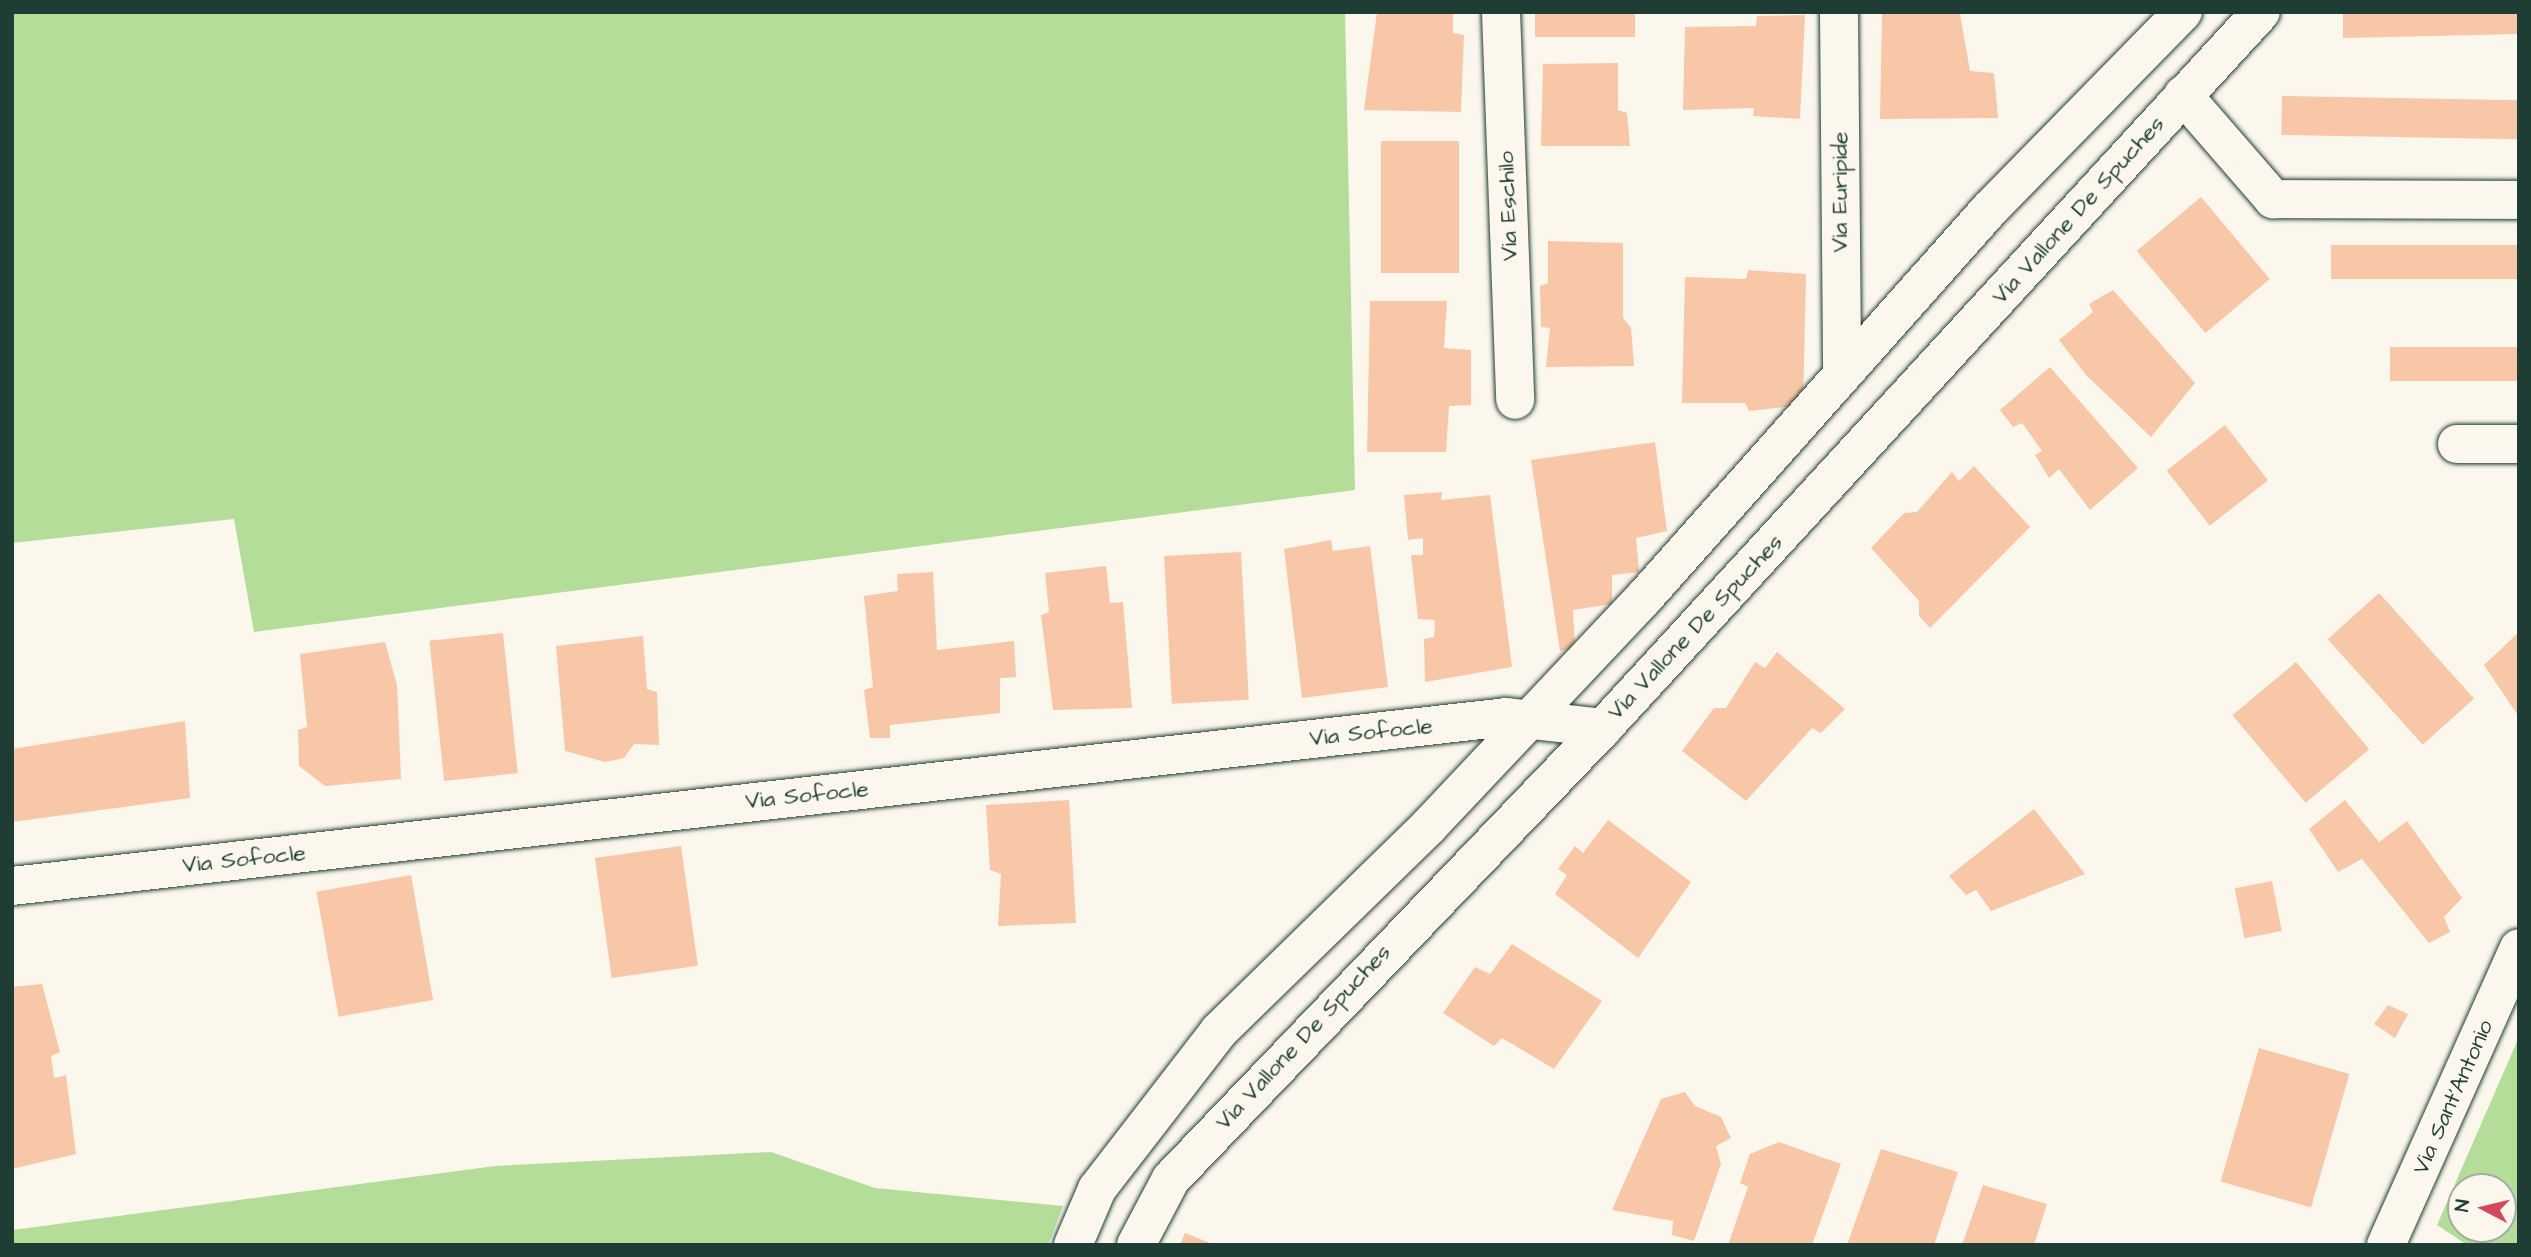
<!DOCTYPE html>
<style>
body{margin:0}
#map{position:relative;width:2531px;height:1257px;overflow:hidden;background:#fbf7ec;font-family:"Architects Daughter",sans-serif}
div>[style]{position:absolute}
.green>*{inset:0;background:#b4dd9a}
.building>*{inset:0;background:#f7c7a7;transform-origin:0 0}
.roads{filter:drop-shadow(0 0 2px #1f3d34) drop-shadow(0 0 2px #1f3d34)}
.minor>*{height:38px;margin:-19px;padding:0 19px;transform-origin:19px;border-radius:19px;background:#fbf7ec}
span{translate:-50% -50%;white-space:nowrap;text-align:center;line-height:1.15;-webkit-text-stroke:7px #fbf7ec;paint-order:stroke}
.street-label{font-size:23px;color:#1f3d34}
.frame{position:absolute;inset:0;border:14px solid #1f3d34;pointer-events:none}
.north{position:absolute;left:2447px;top:1173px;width:70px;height:70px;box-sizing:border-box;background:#fbf7ec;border:2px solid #a3ada2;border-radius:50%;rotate:277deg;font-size:19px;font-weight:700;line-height:28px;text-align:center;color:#1f3d34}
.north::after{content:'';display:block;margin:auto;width:24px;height:32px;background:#d1495b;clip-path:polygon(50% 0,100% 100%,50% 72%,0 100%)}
</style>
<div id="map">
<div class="green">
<i style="clip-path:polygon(12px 12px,1345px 12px,1355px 490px,254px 632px,234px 519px,12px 543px)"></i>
<i style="clip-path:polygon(evenodd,2519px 1037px,2519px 1245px,2467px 1245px,2437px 1225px,2519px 1037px,2461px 1187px,2503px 1187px,2503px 1229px,2461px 1229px,2461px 1187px)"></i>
<i style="clip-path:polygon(771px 1152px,875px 1188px,1063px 1206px,1048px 1245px,12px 1245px,12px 1230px,495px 1166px)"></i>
</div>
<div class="building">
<i style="clip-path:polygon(1377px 12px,1453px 12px,1453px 33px,1464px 35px,1461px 112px,1364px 110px)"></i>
<i style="left:1535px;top:12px;width:100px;height:25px"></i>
<i style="clip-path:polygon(2343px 12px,2519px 12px,2519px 34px,2343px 38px)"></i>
<i style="clip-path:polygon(1882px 14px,1960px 14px,1970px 71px,1994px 73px,1998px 118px,1880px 119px)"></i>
<i style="clip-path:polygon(1805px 15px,1800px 119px,1753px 116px,1754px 108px,1683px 110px,1685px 27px,1756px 26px,1757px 16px)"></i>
<i style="clip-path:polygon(1618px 63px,1618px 110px,1627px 113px,1630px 146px,1541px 146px,1543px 64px)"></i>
<i style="left:2282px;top:96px;width:237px;height:39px;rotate:1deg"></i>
<i style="left:1381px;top:141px;width:78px;height:132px"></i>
<i style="left:2201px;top:197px;width:107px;height:84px;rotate:50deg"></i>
<i style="clip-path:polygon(1548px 241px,1623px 243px,1623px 318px,1631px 328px,1634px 366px,1546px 367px,1550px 328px,1541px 327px,1540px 286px,1548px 283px)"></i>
<i style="left:2331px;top:245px;width:188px;height:34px"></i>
<i style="clip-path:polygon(1748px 270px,1806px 274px,1803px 405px,1749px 411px,1745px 403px,1682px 403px,1685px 277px,1746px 279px)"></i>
<i style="clip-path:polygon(2113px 290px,2195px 383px,2151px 437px,2086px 375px,2059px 340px,2093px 312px,2089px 304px)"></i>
<i style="clip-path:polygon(1370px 301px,1447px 301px,1444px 348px,1471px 350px,1471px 405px,1449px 406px,1446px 452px,1367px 452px)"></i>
<i style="left:2390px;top:347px;width:129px;height:34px"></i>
<i style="clip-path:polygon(2050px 367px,2138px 468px,2090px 510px,2059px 469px,2049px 478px,2035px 455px,2042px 451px,2022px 423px,2013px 427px,2000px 410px)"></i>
<i style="left:2225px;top:425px;width:70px;height:74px;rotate:52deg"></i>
<i style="clip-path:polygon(1655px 442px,1667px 531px,1636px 538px,1639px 572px,1612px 575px,1612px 604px,1573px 610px,1575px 648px,1560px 651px,1531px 460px)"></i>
<i style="clip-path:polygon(1974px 466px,2030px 527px,1930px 628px,1919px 616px,1919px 601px,1871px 548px,1904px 513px,1917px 512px,1952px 472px,1959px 481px)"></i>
<i style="clip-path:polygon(1442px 492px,1441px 500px,1490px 495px,1512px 667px,1425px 682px,1424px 639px,1434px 637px,1435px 620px,1418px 619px,1411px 555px,1423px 555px,1423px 538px,1408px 540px,1404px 495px)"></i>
<i style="clip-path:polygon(1331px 540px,1333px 551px,1370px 546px,1388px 687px,1302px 698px,1284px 549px)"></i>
<i style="left:1241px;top:552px;width:148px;height:77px;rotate:87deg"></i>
<i style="clip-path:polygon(1106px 566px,1110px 603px,1123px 602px,1132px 708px,1053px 710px,1041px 615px,1049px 612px,1045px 573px)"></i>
<i style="clip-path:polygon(933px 572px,937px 650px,1014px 641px,1016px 677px,1000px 678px,1000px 713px,890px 725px,890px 738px,870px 738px,864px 690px,873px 687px,864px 596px,898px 591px,897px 574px)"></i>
<i style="left:2379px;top:593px;width:142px;height:69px;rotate:48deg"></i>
<i style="clip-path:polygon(2519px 632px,2519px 717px,2484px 665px)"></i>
<i style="left:503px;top:633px;width:141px;height:74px;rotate:84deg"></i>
<i style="clip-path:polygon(643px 636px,647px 689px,657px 692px,659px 745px,634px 744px,624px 758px,605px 762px,565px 751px,556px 646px)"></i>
<i style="clip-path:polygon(385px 642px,397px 685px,401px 779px,325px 786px,299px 766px,298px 730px,307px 727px,300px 654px)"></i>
<i style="clip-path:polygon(1777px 652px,1845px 709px,1821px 733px,1812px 728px,1746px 801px,1682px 751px,1714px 708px,1726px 708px,1755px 662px,1765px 668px)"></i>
<i style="left:2296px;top:662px;width:114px;height:83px;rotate:50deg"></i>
<i style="clip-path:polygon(185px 721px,190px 798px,12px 822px,12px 749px)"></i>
<i style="clip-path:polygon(1069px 800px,1076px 923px,998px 926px,1001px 874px,990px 870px,986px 805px)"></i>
<i style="clip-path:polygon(2345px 800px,2379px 842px,2407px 821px,2462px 898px,2444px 917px,2450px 932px,2429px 943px,2362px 859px,2338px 872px,2309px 829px)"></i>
<i style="clip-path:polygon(2034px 809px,2085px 874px,1991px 911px,1976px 890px,1966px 895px,1949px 876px)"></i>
<i style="clip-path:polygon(1608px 820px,1691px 882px,1638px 958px,1555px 894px,1567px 875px,1558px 869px,1575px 846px,1583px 853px)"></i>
<i style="left:681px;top:846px;width:121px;height:87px;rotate:82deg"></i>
<i style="left:411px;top:875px;width:127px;height:96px;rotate:80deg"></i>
<i style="left:2272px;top:881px;width:51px;height:38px;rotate:79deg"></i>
<i style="clip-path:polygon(1512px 944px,1602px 1001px,1554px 1069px,1502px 1038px,1494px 1046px,1443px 1013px,1475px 967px,1490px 974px)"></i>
<i style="clip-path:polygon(42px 984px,60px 1052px,51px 1056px,54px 1078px,66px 1075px,76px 1154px,12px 1169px,12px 987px)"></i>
<i style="clip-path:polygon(2388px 1005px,2408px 1014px,2395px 1038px,2374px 1024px)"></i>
<i style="left:2259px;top:1048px;width:94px;height:139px;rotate:16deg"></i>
<i style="clip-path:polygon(1685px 1092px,1695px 1106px,1721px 1117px,1731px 1138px,1716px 1146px,1721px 1164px,1694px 1241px,1672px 1235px,1673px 1221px,1612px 1210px,1661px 1099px)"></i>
<i style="clip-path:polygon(1779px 1142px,1841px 1164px,1812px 1245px,1728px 1245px,1748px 1187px,1740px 1183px,1750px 1154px)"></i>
<i style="clip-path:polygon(1881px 1149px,1958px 1172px,1934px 1245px,1847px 1245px)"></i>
<i style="clip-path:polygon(1983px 1185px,2047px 1204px,2034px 1245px,1962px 1245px)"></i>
<i style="clip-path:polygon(1185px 1233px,1215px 1245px,1180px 1245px)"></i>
</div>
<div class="roads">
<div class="minor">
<i style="left:1501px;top:12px;width:388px;rotate:87.9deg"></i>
<i style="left:1839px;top:12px;width:359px;rotate:89.5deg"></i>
<i style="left:2183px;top:95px;width:138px;rotate:49.1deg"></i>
<i style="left:2273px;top:199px;width:246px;rotate:0.2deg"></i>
<i style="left:2457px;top:444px;width:62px"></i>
<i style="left:12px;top:886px;width:1504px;rotate:-6.45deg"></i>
<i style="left:1506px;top:717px;width:98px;rotate:6.5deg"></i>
<i style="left:1073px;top:1245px;width:61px;rotate:-66.8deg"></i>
<i style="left:1097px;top:1189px;width:200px;rotate:-52.3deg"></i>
<i style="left:1219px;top:1031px;width:293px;rotate:-44.3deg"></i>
<i style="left:1429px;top:826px;width:312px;rotate:-46.7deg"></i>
<i style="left:1643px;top:599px;width:521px;rotate:-48.35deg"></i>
<i style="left:1989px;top:210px;width:277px;rotate:-45.6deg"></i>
<i style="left:1136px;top:1245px;width:75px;rotate:-62.1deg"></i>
<i style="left:1171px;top:1179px;width:625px;rotate:-46.23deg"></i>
<i style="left:1603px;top:728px;width:972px;rotate:-47.42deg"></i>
<i style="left:2386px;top:1245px;width:325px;rotate:-65.9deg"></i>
</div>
</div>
<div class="street-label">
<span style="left:1840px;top:192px;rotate:-90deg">Via Euripide</span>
<span style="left:1508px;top:206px;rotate:-92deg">Via Eschilo</span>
<span style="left:2078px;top:210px;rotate:-48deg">Via Vallone De Spuches</span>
<span style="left:1695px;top:627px;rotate:-47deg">Via Vallone De Spuches</span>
<span style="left:1371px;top:732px;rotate:-6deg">Via Sofocle</span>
<span style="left:807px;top:795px;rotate:-6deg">Via Sofocle</span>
<span style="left:244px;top:859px;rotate:-6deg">Via Sofocle</span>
<span style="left:1303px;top:1037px;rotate:-47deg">Via Vallone De Spuches</span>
<span style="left:2453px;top:1097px;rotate:-66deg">Via Sant'Antonio</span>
</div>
<div class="frame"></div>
<div class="north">N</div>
</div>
